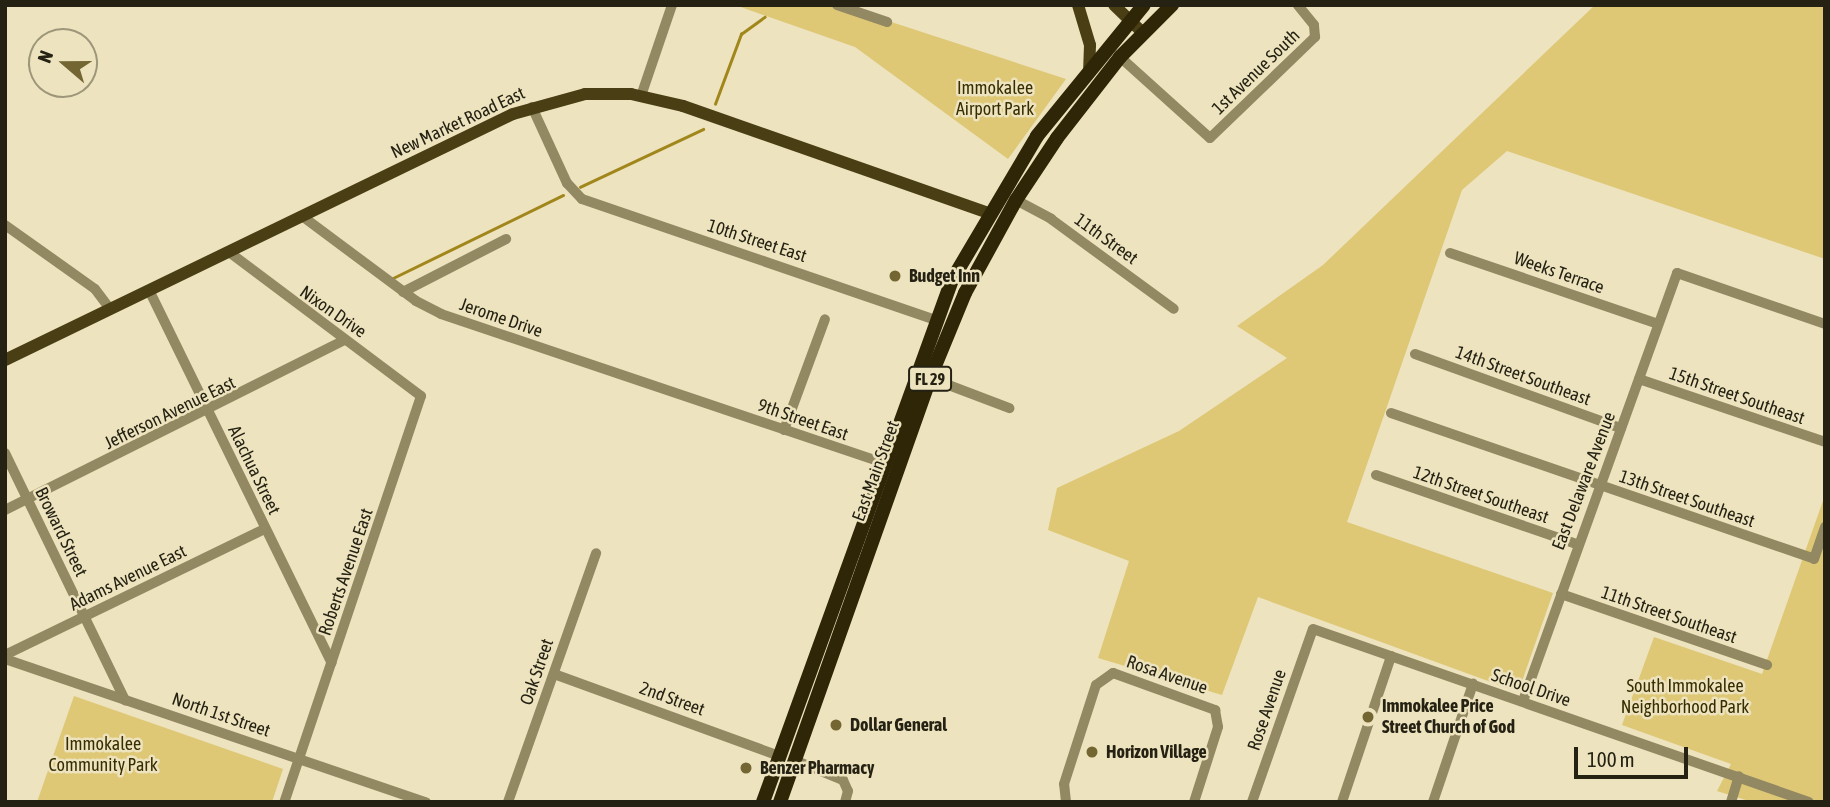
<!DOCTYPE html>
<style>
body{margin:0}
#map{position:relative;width:1830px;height:807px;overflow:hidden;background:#ede3be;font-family:"Asap Condensed",sans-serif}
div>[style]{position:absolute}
.green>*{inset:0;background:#dec876}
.stream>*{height:2.5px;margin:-1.25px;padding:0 1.25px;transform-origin:1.25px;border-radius:1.25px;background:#a1871b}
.minor>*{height:10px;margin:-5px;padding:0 5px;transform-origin:5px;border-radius:5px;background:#928862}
.major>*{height:12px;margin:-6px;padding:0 6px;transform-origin:6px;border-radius:6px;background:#4a3f14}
.highway>*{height:14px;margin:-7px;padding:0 7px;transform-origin:7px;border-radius:7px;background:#2e2606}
.dots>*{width:19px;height:19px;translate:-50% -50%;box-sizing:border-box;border:4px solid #ede3be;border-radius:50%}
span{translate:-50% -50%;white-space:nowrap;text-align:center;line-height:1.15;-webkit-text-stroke:5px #ede3be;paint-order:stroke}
.shield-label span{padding:2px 5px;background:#ede3be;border:2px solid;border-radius:5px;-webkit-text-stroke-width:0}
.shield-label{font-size:16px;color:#252214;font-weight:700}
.street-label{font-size:18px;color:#252214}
.park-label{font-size:18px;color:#372d01}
.poi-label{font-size:18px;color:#252214;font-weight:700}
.left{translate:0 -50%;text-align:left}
.frame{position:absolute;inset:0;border:7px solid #252214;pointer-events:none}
.north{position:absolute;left:28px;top:28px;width:70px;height:70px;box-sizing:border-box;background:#ede3be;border:2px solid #9d967a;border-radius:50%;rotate:290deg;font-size:19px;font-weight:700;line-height:28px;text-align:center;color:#252214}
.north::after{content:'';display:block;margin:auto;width:24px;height:32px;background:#746633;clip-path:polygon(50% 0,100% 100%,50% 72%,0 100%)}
.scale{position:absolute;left:1574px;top:747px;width:114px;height:32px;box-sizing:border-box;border:4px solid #252214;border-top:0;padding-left:9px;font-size:21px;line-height:24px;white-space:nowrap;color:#252214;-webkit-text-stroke:5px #ede3be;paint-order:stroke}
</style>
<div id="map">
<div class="green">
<i style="clip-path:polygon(735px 5px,839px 5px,1066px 79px,1008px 159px,855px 47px)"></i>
<i style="clip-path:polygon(1595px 5px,1825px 5px,1825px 259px,1507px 151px,1462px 190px,1347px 522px,1553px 593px,1520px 687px,1510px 689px,1258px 597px,1222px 695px,1098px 658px,1129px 561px,1048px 530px,1057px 488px,1179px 431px,1287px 358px,1237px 326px,1323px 265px)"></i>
<i style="clip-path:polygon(1825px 495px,1825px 802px,1752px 802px,1717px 791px,1731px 764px,1622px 725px,1654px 637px,1762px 674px)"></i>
<i style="clip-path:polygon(74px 696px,283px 769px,272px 802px,37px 802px)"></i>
</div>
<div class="stream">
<i style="left:715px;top:104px;width:75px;rotate:-69.6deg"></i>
<i style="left:741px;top:34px;width:29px;rotate:-36deg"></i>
<i style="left:580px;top:187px;width:136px;rotate:-25.2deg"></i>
<i style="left:393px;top:278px;width:189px;rotate:-26deg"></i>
</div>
<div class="minor">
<i style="left:837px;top:5px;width:53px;rotate:18.8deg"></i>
<i style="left:1120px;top:57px;width:121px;rotate:42deg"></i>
<i style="left:1210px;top:138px;width:146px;rotate:-43.9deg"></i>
<i style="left:1315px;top:37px;width:12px;rotate:-95deg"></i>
<i style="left:1314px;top:25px;width:26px;rotate:-129deg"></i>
<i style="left:641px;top:96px;width:96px;rotate:-71.2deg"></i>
<i style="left:532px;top:107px;width:84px;rotate:65.3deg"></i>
<i style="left:567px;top:183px;width:22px;rotate:47deg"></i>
<i style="left:582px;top:199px;width:373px;rotate:18.9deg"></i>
<i style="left:1016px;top:200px;width:40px;rotate:28deg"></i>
<i style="left:1051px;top:219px;width:152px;rotate:36.2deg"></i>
<i style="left:302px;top:216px;width:142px;rotate:36.7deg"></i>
<i style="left:416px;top:301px;width:28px;rotate:27deg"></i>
<i style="left:441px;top:314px;width:466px;rotate:18.6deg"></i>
<i style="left:5px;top:225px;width:110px;rotate:35.4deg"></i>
<i style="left:95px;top:289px;width:25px;rotate:53deg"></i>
<i style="left:229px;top:252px;width:240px;rotate:36.9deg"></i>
<i style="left:421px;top:396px;width:428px;rotate:108.6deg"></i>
<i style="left:1450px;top:253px;width:220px;rotate:18.8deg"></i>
<i style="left:149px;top:290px;width:415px;rotate:63.9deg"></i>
<i style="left:403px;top:292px;width:116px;rotate:-27.2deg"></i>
<i style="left:1415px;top:354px;width:219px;rotate:19.8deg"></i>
<i style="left:930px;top:378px;width:85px;rotate:20.8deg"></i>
<i style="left:1639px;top:379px;width:196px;rotate:18.7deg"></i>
<i style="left:1391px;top:413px;width:447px;rotate:19deg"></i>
<i style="left:1814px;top:559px;width:34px;rotate:-71deg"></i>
<i style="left:784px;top:430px;width:118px;rotate:-69.7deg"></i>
<i style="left:5px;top:453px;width:275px;rotate:64.1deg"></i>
<i style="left:1376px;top:475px;width:212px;rotate:19deg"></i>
<i style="left:5px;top:510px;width:380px;rotate:-26.6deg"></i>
<i style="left:1561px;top:594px;width:218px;rotate:19deg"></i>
<i style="left:5px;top:655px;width:289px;rotate:-25.9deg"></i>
<i style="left:5px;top:659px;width:445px;rotate:18.8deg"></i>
<i style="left:554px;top:674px;width:239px;rotate:20deg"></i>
<i style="left:1523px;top:701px;width:455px;rotate:-70.2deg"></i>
<i style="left:1677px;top:273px;width:157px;rotate:19deg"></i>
<i style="left:794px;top:760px;width:53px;rotate:22.2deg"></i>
<i style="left:843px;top:780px;width:12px;rotate:66deg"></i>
<i style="left:848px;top:791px;width:11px;rotate:105deg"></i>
<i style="left:508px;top:802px;width:264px;rotate:-70.5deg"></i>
<i style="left:1066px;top:802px;width:18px;rotate:-96deg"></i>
<i style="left:1064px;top:784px;width:104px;rotate:-72.1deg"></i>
<i style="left:1096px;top:685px;width:21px;rotate:-35deg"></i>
<i style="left:1113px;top:673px;width:109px;rotate:19.9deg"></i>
<i style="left:1215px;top:710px;width:17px;rotate:80deg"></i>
<i style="left:1218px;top:727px;width:79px;rotate:107.7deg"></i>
<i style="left:1252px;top:802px;width:183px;rotate:-70.6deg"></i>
<i style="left:1313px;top:629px;width:525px;rotate:19.23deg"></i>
<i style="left:1342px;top:802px;width:154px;rotate:-71.4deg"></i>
<i style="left:1433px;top:802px;width:125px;rotate:-71.3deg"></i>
<i style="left:1731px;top:802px;width:27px;rotate:-73deg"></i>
</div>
<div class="major">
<i style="left:1078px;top:5px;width:42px;rotate:73.3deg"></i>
<i style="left:1090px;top:45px;width:23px;rotate:92deg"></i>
<i style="left:1114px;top:5px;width:40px;rotate:44deg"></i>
<i style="left:5px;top:360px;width:564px;rotate:-25.84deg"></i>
<i style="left:513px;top:114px;width:75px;rotate:-15.5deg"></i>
<i style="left:585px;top:94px;width:46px"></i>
<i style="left:631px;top:94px;width:53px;rotate:13deg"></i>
<i style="left:683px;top:106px;width:324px;rotate:19.3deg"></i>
</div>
<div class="highway">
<i style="left:763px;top:802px;width:555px;rotate:-70.1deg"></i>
<i style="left:952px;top:280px;width:167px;rotate:-59.4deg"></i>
<i style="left:1037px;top:136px;width:169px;rotate:-50.8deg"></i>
<i style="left:780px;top:802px;width:450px;rotate:-70.5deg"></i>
<i style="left:930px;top:378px;width:92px;rotate:-67.6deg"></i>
<i style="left:965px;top:293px;width:106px;rotate:-61.3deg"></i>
<i style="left:1016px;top:200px;width:74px;rotate:-56.5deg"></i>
<i style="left:1057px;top:138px;width:103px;rotate:-52.1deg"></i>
<i style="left:1120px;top:57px;width:74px;rotate:-45deg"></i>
</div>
<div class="dots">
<i style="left:895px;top:276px;background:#746633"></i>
<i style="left:1368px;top:717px;background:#746633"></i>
<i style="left:836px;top:725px;background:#746633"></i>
<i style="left:1092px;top:752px;background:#746633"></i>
<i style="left:746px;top:768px;background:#746633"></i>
</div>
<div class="shield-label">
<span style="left:930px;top:379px">FL 29</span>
</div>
<div class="street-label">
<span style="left:1256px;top:72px;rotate:-44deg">1st Avenue South</span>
<span style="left:458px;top:123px;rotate:-25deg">New Market Road East</span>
<span style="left:1106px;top:239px;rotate:36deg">11th Street</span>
<span style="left:757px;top:241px;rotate:18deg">10th Street East</span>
<span style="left:1559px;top:273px;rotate:19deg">Weeks Terrace</span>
<span style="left:333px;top:312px;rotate:35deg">Nixon Drive</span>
<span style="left:501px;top:318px;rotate:19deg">Jerome Drive</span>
<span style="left:1523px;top:376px;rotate:20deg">14th Street Southeast</span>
<span style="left:1737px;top:396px;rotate:19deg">15th Street Southeast</span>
<span style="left:170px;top:413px;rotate:-26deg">Jefferson Avenue East</span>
<span style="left:803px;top:420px;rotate:19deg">9th Street East</span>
<span style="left:254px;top:470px;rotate:64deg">Alachua Street</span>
<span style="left:876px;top:471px;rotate:-70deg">East Main Street</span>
<span style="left:1584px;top:481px;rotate:-69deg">East Delaware Avenue</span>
<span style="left:1481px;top:495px;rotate:19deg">12th Street Southeast</span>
<span style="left:1687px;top:499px;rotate:19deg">13th Street Southeast</span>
<span style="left:61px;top:532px;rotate:64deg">Broward Street</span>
<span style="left:346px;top:572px;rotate:-71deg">Roberts Avenue East</span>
<span style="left:128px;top:578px;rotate:-26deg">Adams Avenue East</span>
<span style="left:1669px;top:615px;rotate:19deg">11th Street Southeast</span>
<span style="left:537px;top:672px;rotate:-71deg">Oak Street</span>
<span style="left:1167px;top:675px;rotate:19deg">Rosa Avenue</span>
<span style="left:1531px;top:688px;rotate:19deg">School Drive</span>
<span style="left:672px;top:699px;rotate:20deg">2nd Street</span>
<span style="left:1267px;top:710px;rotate:-71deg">Rose Avenue</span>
<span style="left:221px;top:715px;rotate:19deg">North 1st Street</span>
</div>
<div class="park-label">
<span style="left:995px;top:99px">Immokalee<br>Airport Park</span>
<span style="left:1685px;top:697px">South Immokalee<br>Neighborhood Park</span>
<span style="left:103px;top:755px">Immokalee<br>Community Park</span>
</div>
<div class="poi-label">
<span class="left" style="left:909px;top:276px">Budget Inn</span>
<span class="left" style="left:1382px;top:717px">Immokalee Price<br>Street Church of God</span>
<span class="left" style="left:850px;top:725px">Dollar General</span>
<span class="left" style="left:1106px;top:752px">Horizon Village</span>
<span class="left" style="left:760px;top:768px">Benzer Pharmacy</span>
</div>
<div class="frame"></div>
<div class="north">N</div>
<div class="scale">100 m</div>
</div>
